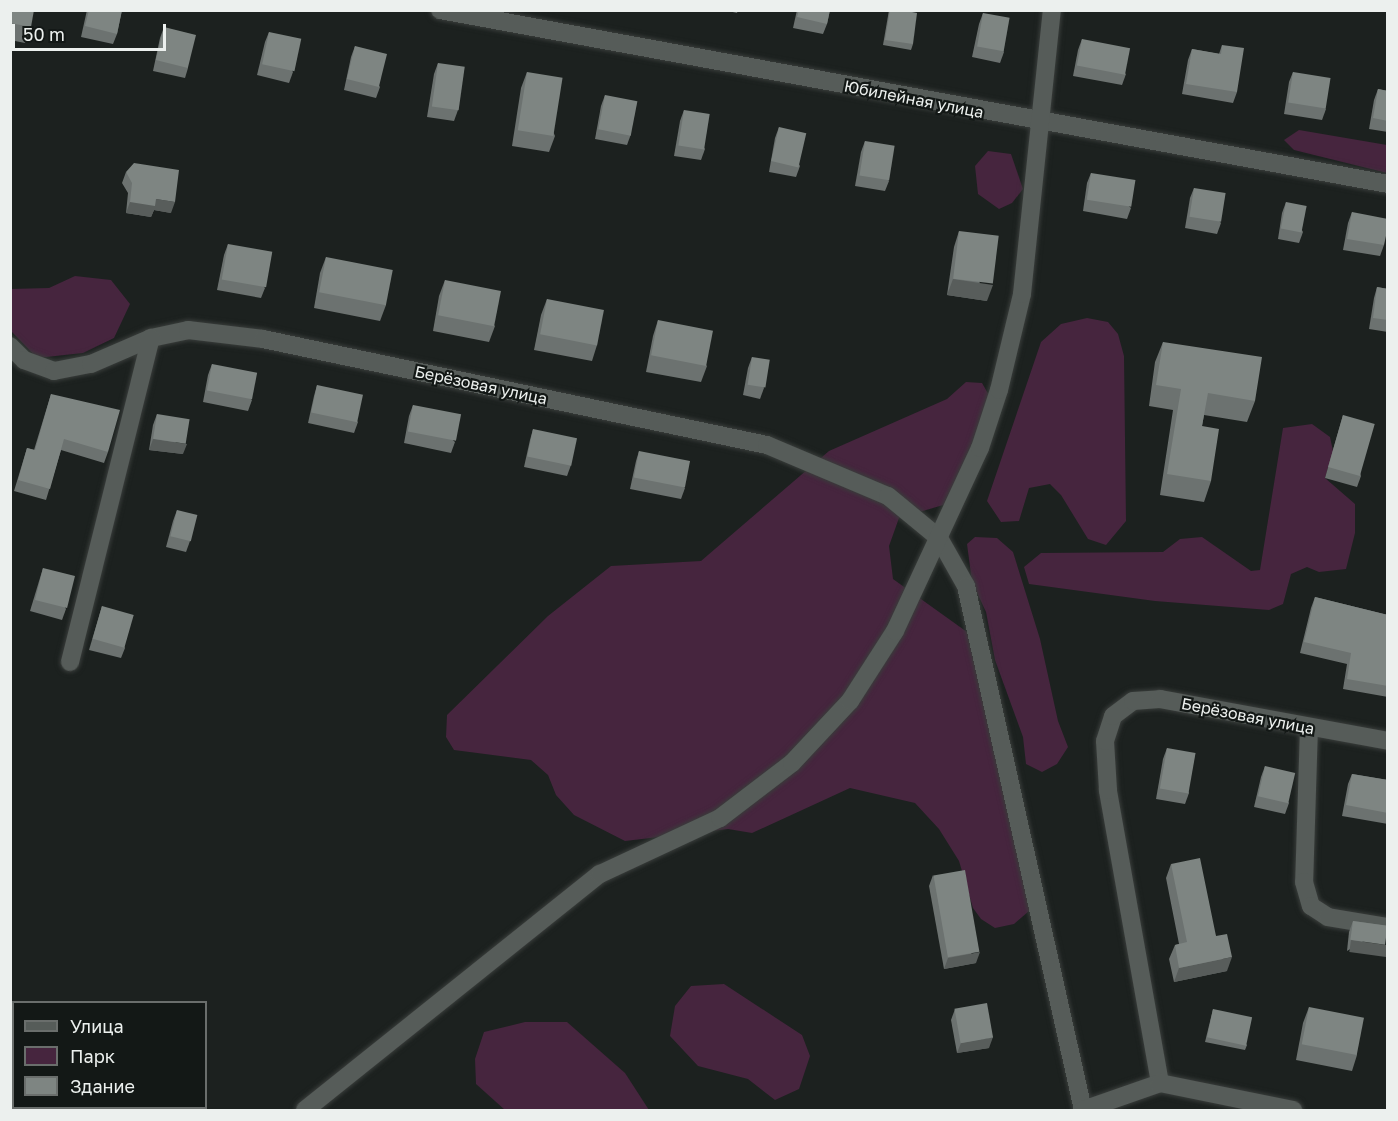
<!DOCTYPE html>
<meta charset="utf-8">
<style>
body{margin:0}
#map{position:relative;width:1398px;height:1121px;overflow:hidden;background:#1c211f;font-family:"Golos Text",sans-serif}
div>[style]{position:absolute}
.green>*{inset:0;background:#46253e}
.roads{filter:drop-shadow(0 0 2px #393d3b) drop-shadow(0 0 2px #393d3b)}
.minor>*{height:18px;margin:-9px;padding:0 9px;transform-origin:9px;border-radius:9px;background:#565c59}
.wall>*{inset:0;background:#6c7270}
.shaded-wall>*{inset:0;background:#585d5b;transform-origin:0 0}
.building>*{inset:0;background:#7e8582;transform-origin:0 0}
span{translate:-50% -50%;white-space:nowrap;text-align:center;line-height:1.15;-webkit-text-stroke:4.5px #131816;paint-order:stroke}
.street-label{font-size:16px;color:#ecf0ee}
.frame{position:absolute;inset:0;border:12px solid #ecf0ee;pointer-events:none}
.legend{position:absolute;left:12px;top:1001px;width:195px;height:108px;box-sizing:border-box;background:#131816;border:2px solid #6a6e6c;margin:0;padding:8px 10px;list-style:none;font-size:18px;color:#ecf0ee}
.legend li{display:flex;align-items:center;gap:12px;height:30px}
.legend b{width:30px;border:2px solid #6a6e6c}
.scale{position:absolute;left:12px;top:24px;width:154px;height:27px;box-sizing:border-box;border:3px solid #ecf0ee;border-top:0;padding-left:8px;font-size:18px;line-height:21px;white-space:nowrap;color:#ecf0ee;-webkit-text-stroke:4px #131816;paint-order:stroke}
</style>
<div id="map">
<div class="green">
<i style="clip-path:polygon(1299px 130px,1387px 145px,1387px 173px,1294px 150px,1284px 140px)"></i>
<i style="clip-path:polygon(988px 151px,1011px 154px,1023px 189px,1012px 203px,999px 209px,978px 194px,975px 166px)"></i>
<i style="clip-path:polygon(75px 276px,111px 280px,130px 304px,114px 338px,83px 353px,37px 358px,11px 331px,10px 289px,49px 288px)"></i>
<i style="clip-path:polygon(1087px 318px,1108px 322px,1118px 334px,1124px 356px,1126px 521px,1106px 545px,1088px 539px,1061px 495px,1050px 484px,1029px 488px,1019px 521px,1001px 522px,987px 501px,1041px 342px,1061px 324px)"></i>
<i style="clip-path:polygon(966px 382px,982px 383px,990px 397px,950px 503px,899px 518px,889px 546px,893px 579px,967px 632px,1031px 904px,1029px 911px,1014px 924px,995px 928px,981px 919px,973px 908px,959px 861px,939px 829px,915px 803px,850px 788px,752px 833px,728px 829px,625px 841px,574px 815px,556px 795px,548px 775px,531px 760px,454px 750px,446px 737px,447px 715px,548px 616px,611px 566px,701px 561px,829px 451px,947px 399px)"></i>
<i style="clip-path:polygon(1312px 424px,1330px 437px,1333px 451px,1325px 478px,1355px 504px,1355px 533px,1346px 569px,1319px 572px,1307px 567px,1291px 574px,1283px 604px,1269px 610px,1155px 601px,1029px 584px,1024px 567px,1041px 553px,1163px 552px,1180px 539px,1202px 537px,1251px 571px,1260px 570px,1283px 428px)"></i>
<i style="clip-path:polygon(975px 537px,997px 538px,1013px 552px,1040px 639px,1058px 721px,1068px 747px,1057px 764px,1042px 772px,1026px 764px,1023px 737px,995px 660px,986px 612px,972px 582px,967px 544px)"></i>
<i style="clip-path:polygon(724px 984px,802px 1035px,810px 1056px,799px 1089px,775px 1100px,748px 1079px,698px 1066px,670px 1036px,675px 1006px,691px 986px)"></i>
<i style="clip-path:polygon(525px 1022px,567px 1022px,625px 1073px,649px 1110px,505px 1110px,476px 1084px,475px 1059px,484px 1032px)"></i>
</div>
<div class="roads">
<div class="minor">
<i style="left:440px;top:10px;width:964px;rotate:10.4deg"></i>
<i style="left:10px;top:346px;width:20px;rotate:45deg"></i>
<i style="left:24px;top:360px;width:32px;rotate:20deg"></i>
<i style="left:54px;top:371px;width:38px;rotate:-11deg"></i>
<i style="left:91px;top:364px;width:65px;rotate:-23.4deg"></i>
<i style="left:151px;top:338px;width:38px;rotate:-12deg"></i>
<i style="left:188px;top:330px;width:76px;rotate:6.8deg"></i>
<i style="left:263px;top:339px;width:515px;rotate:11.88deg"></i>
<i style="left:767px;top:445px;width:131px;rotate:22.9deg"></i>
<i style="left:888px;top:496px;width:66px;rotate:39.5deg"></i>
<i style="left:939px;top:538px;width:55px;rotate:60.6deg"></i>
<i style="left:966px;top:586px;width:537px;rotate:77.41deg"></i>
<i style="left:70px;top:662px;width:334px;rotate:-76deg"></i>
<i style="left:1309px;top:727px;width:155px;rotate:91.8deg"></i>
<i style="left:1304px;top:882px;width:25px;rotate:74deg"></i>
<i style="left:1311px;top:906px;width:20px;rotate:33deg"></i>
<i style="left:1328px;top:917px;width:61px;rotate:9.5deg"></i>
<i style="left:1160px;top:1083px;width:298px;rotate:-100.1deg"></i>
<i style="left:1108px;top:790px;width:49px;rotate:-93.5deg"></i>
<i style="left:1105px;top:741px;width:26px;rotate:-72deg"></i>
<i style="left:1113px;top:716px;width:25px;rotate:-37deg"></i>
<i style="left:1133px;top:701px;width:27px;rotate:-4deg"></i>
<i style="left:1160px;top:699px;width:232px;rotate:10.4deg"></i>
<i style="left:305px;top:1110px;width:378px;rotate:-38.7deg"></i>
<i style="left:600px;top:874px;width:132px;rotate:-25deg"></i>
<i style="left:720px;top:818px;width:91px;rotate:-37.4deg"></i>
<i style="left:792px;top:763px;width:85px;rotate:-46.9deg"></i>
<i style="left:850px;top:701px;width:83px;rotate:-57.3deg"></i>
<i style="left:895px;top:631px;width:202px;rotate:-65.1deg"></i>
<i style="left:980px;top:448px;width:61px;rotate:-71.9deg"></i>
<i style="left:999px;top:390px;width:99px;rotate:-76.5deg"></i>
<i style="left:1022px;top:294px;width:286px;rotate:-84deg"></i>
<i style="left:1083px;top:1110px;width:82px;rotate:-19.3deg"></i>
<i style="left:1160px;top:1083px;width:136px;rotate:11.5deg"></i>
</div>
</div>
<div class="wall">
<i style="clip-path:polygon(10px 10px,31px 27px,25px 43px,10px 40px)"></i>
<i style="clip-path:polygon(87px 10px,122px 10px,117px 34px,113px 44px,81px 37px)"></i>
<i style="clip-path:polygon(724px 10px,738px 10px,737px 13px)"></i>
<i style="clip-path:polygon(797px 10px,830px 10px,827px 24px,823px 34px,793px 28px)"></i>
<i style="clip-path:polygon(889px 10px,913px 44px,911px 50px,883px 45px)"></i>
<i style="clip-path:polygon(983px 13px,1004px 52px,1000px 63px,972px 57px,979px 24px)"></i>
<i style="clip-path:polygon(164px 27px,188px 68px,185px 78px,153px 71px,160px 38px)"></i>
<i style="clip-path:polygon(269px 32px,293px 72px,289px 83px,257px 75px,265px 42px)"></i>
<i style="clip-path:polygon(1082px 39px,1126px 74px,1122px 85px,1073px 76px,1078px 50px)"></i>
<i style="clip-path:polygon(1222px 45px,1237px 92px,1233px 103px,1182px 94px,1188px 60px,1192px 49px,1219px 54px)"></i>
<i style="clip-path:polygon(355px 46px,380px 87px,376px 98px,344px 90px,351px 57px)"></i>
<i style="clip-path:polygon(438px 63px,458px 110px,454px 121px,427px 117px,434px 74px)"></i>
<i style="clip-path:polygon(527px 72px,555px 136px,549px 152px,512px 146px,521px 88px)"></i>
<i style="clip-path:polygon(1293px 72px,1326px 109px,1322px 120px,1284px 114px,1289px 82px)"></i>
<i style="clip-path:polygon(1378px 89px,1388px 91px,1388px 132px,1369px 129px,1374px 100px)"></i>
<i style="clip-path:polygon(605px 95px,631px 134px,627px 145px,595px 139px,601px 106px)"></i>
<i style="clip-path:polygon(684px 110px,705px 149px,701px 160px,674px 156px,680px 121px)"></i>
<i style="clip-path:polygon(779px 127px,800px 166px,796px 177px,769px 172px,775px 138px)"></i>
<i style="clip-path:polygon(865px 141px,889px 181px,885px 191px,855px 186px,861px 152px)"></i>
<i style="clip-path:polygon(126px 172px,171px 213px,154px 210px,151px 217px,126px 213px,128px 193px,122px 183px)"></i>
<i style="clip-path:polygon(1091px 173px,1131px 208px,1127px 219px,1083px 211px,1087px 183px)"></i>
<i style="clip-path:polygon(1194px 188px,1221px 223px,1217px 234px,1185px 228px,1190px 198px)"></i>
<i style="clip-path:polygon(1286px 202px,1303px 232px,1299px 243px,1278px 239px,1282px 213px)"></i>
<i style="clip-path:polygon(1352px 212px,1384px 245px,1380px 256px,1343px 250px,1348px 223px)"></i>
<i style="clip-path:polygon(959px 231px,987px 301px,947px 295px,954px 247px)"></i>
<i style="clip-path:polygon(228px 244px,265px 288px,261px 298px,217px 290px,224px 255px)"></i>
<i style="clip-path:polygon(326px 257px,386px 305px,380px 321px,314px 308px,320px 273px)"></i>
<i style="clip-path:polygon(445px 280px,495px 326px,489px 342px,433px 331px,439px 296px)"></i>
<i style="clip-path:polygon(1377px 287px,1388px 289px,1388px 332px,1369px 329px,1374px 298px)"></i>
<i style="clip-path:polygon(547px 299px,597px 345px,592px 361px,534px 350px,541px 315px)"></i>
<i style="clip-path:polygon(658px 320px,707px 366px,701px 382px,646px 372px,653px 336px)"></i>
<i style="clip-path:polygon(1163px 342px,1255px 401px,1247px 422px,1204px 415px,1202px 426px,1211px 481px,1204px 502px,1160px 495px,1173px 410px,1149px 406px,1155px 362px)"></i>
<i style="clip-path:polygon(752px 357px,764px 388px,760px 399px,743px 395px,748px 368px)"></i>
<i style="clip-path:polygon(212px 364px,252px 400px,248px 411px,203px 402px,208px 375px)"></i>
<i style="clip-path:polygon(317px 385px,358px 422px,354px 433px,308px 423px,314px 396px)"></i>
<i style="clip-path:polygon(51px 394px,108px 452px,104px 463px,61px 450px,46px 500px,14px 491px,27px 448px,34px 450px)"></i>
<i style="clip-path:polygon(413px 405px,455px 442px,451px 453px,404px 443px,409px 416px)"></i>
<i style="clip-path:polygon(157px 414px,183px 454px,149px 450px,153px 425px)"></i>
<i style="clip-path:polygon(1343px 415px,1361px 476px,1357px 487px,1325px 478px)"></i>
<i style="clip-path:polygon(533px 429px,571px 465px,567px 476px,524px 467px,530px 440px)"></i>
<i style="clip-path:polygon(639px 451px,685px 488px,681px 499px,630px 489px,636px 461px)"></i>
<i style="clip-path:polygon(177px 510px,190px 541px,186px 552px,166px 547px,173px 521px)"></i>
<i style="clip-path:polygon(43px 568px,66px 609px,62px 620px,30px 611px)"></i>
<i style="clip-path:polygon(1315px 597px,1388px 615px,1388px 697px,1343px 689px,1347px 664px,1300px 653px,1311px 608px)"></i>
<i style="clip-path:polygon(102px 606px,125px 648px,121px 658px,89px 650px)"></i>
<i style="clip-path:polygon(1167px 748px,1189px 793px,1185px 804px,1156px 799px,1163px 759px)"></i>
<i style="clip-path:polygon(1265px 766px,1289px 803px,1285px 814px,1254px 807px,1261px 777px)"></i>
<i style="clip-path:polygon(1352px 774px,1388px 780px,1388px 824px,1342px 816px,1348px 784px)"></i>
<i style="clip-path:polygon(1171px 864px,1216px 936px,1227px 971px,1174px 982px,1169px 959px,1175px 945px,1179px 944px,1166px 878px)"></i>
<i style="clip-path:polygon(933px 875px,976px 963px,944px 969px,929px 886px)"></i>
<i style="clip-path:polygon(1353px 921px,1388px 926px,1347px 951px,1349px 932px)"></i>
<i style="clip-path:polygon(1309px 1007px,1357px 1055px,1352px 1071px,1296px 1060px,1303px 1023px)"></i>
<i style="clip-path:polygon(955px 1009px,989px 1048px,957px 1053px,951px 1020px)"></i>
<i style="clip-path:polygon(1213px 1009px,1247px 1045px,1245px 1050px,1205px 1042px)"></i>
</div>
<div class="shaded-wall">
<i style="clip-path:polygon(156px 199px,175px 202px,171px 213px,154px 210px,151px 217px,126px 213px,130px 202px)"></i>
<i style="clip-path:polygon(953px 279px,993px 285px,987px 301px,947px 295px)"></i>
<i style="clip-path:polygon(153px 439px,187px 444px,183px 454px,149px 450px)"></i>
<i style="left:1351px;top:940px;width:37px;height:12px;rotate:8deg"></i>
<i style="clip-path:polygon(980px 952px,976px 963px,944px 969px,948px 958px)"></i>
<i style="clip-path:polygon(1232px 957px,1227px 971px,1174px 982px,1179px 968px)"></i>
<i style="clip-path:polygon(993px 1037px,989px 1048px,957px 1053px,961px 1043px)"></i>
</div>
<div class="building">
<i style="clip-path:polygon(10px 10px,34px 10px,31px 27px,10px 23px)"></i>
<i style="clip-path:polygon(89px 10px,122px 10px,117px 34px,85px 26px)"></i>
<i style="clip-path:polygon(799px 10px,830px 10px,827px 24px,797px 17px)"></i>
<i style="clip-path:polygon(890px 10px,902px 10px,917px 13px,913px 44px,885px 40px)"></i>
<i style="left:983px;top:13px;width:27px;height:34px;rotate:10deg"></i>
<i style="left:164px;top:27px;width:33px;height:34px;rotate:14deg"></i>
<i style="left:269px;top:32px;width:33px;height:33px;rotate:12deg"></i>
<i style="left:1082px;top:39px;width:49px;height:27px;rotate:11deg"></i>
<i style="clip-path:polygon(1222px 45px,1244px 48px,1237px 92px,1186px 84px,1192px 49px,1221px 54px)"></i>
<i style="left:355px;top:46px;width:33px;height:34px;rotate:14deg"></i>
<i style="left:438px;top:63px;width:27px;height:44px;rotate:8deg"></i>
<i style="left:527px;top:72px;width:36px;height:59px;rotate:9deg"></i>
<i style="left:1293px;top:72px;width:38px;height:31px;rotate:9deg"></i>
<i style="clip-path:polygon(1378px 89px,1388px 91px,1388px 121px,1373px 118px)"></i>
<i style="left:605px;top:95px;width:33px;height:35px;rotate:11deg"></i>
<i style="left:684px;top:110px;width:26px;height:36px;rotate:9deg"></i>
<i style="left:779px;top:127px;width:28px;height:35px;rotate:13deg"></i>
<i style="left:865px;top:141px;width:30px;height:35px;rotate:9deg"></i>
<i style="clip-path:polygon(134px 163px,179px 170px,175px 202px,156px 199px,155px 206px,130px 202px,132px 183px,126px 172px)"></i>
<i style="left:1091px;top:173px;width:45px;height:27px;rotate:9deg"></i>
<i style="left:1194px;top:188px;width:32px;height:29px;rotate:9deg"></i>
<i style="left:1286px;top:202px;width:21px;height:27px;rotate:11deg"></i>
<i style="clip-path:polygon(1352px 212px,1388px 219px,1388px 227px,1384px 245px,1347px 239px)"></i>
<i style="left:959px;top:231px;width:40px;height:48px;rotate:7deg"></i>
<i style="left:228px;top:244px;width:45px;height:36px;rotate:10deg"></i>
<i style="left:326px;top:257px;width:68px;height:36px;rotate:11deg"></i>
<i style="left:445px;top:280px;width:57px;height:36px;rotate:11deg"></i>
<i style="clip-path:polygon(1377px 287px,1388px 289px,1388px 320px,1373px 318px)"></i>
<i style="left:547px;top:299px;width:58px;height:36px;rotate:11deg"></i>
<i style="left:658px;top:320px;width:56px;height:36px;rotate:11deg"></i>
<i style="clip-path:polygon(1163px 342px,1262px 357px,1255px 401px,1208px 393px,1202px 426px,1219px 429px,1211px 481px,1167px 474px,1181px 389px,1156px 385px)"></i>
<i style="left:752px;top:357px;width:18px;height:28px;rotate:9deg"></i>
<i style="left:212px;top:364px;width:46px;height:27px;rotate:11deg"></i>
<i style="left:317px;top:385px;width:47px;height:28px;rotate:12deg"></i>
<i style="clip-path:polygon(51px 394px,120px 410px,108px 452px,64px 439px,50px 489px,18px 480px,27px 448px,35px 450px)"></i>
<i style="left:413px;top:405px;width:49px;height:27px;rotate:11deg"></i>
<i style="left:157px;top:414px;width:33px;height:25px;rotate:9deg"></i>
<i style="left:1343px;top:415px;width:33px;height:54px;rotate:16deg"></i>
<i style="left:533px;top:429px;width:45px;height:28px;rotate:12deg"></i>
<i style="left:639px;top:451px;width:52px;height:27px;rotate:11deg"></i>
<i style="left:177px;top:510px;width:21px;height:27px;rotate:14deg"></i>
<i style="left:43px;top:568px;width:33px;height:33px;rotate:14deg"></i>
<i style="clip-path:polygon(1315px 597px,1388px 615px,1388px 686px,1347px 679px,1351px 653px,1304px 642px)"></i>
<i style="left:102px;top:606px;width:33px;height:34px;rotate:16deg"></i>
<i style="left:1167px;top:748px;width:29px;height:41px;rotate:10deg"></i>
<i style="left:1265px;top:766px;width:31px;height:31px;rotate:13deg"></i>
<i style="clip-path:polygon(1352px 774px,1388px 780px,1388px 813px,1346px 805px)"></i>
<i style="clip-path:polygon(1200px 858px,1216px 936px,1227px 934px,1232px 957px,1179px 968px,1175px 945px,1187px 942px,1171px 864px)"></i>
<i style="left:965px;top:870px;width:83px;height:32px;rotate:80deg"></i>
<i style="left:1353px;top:921px;width:35px;height:19px;rotate:8deg"></i>
<i style="left:987px;top:1003px;width:35px;height:33px;rotate:80deg"></i>
<i style="left:1309px;top:1007px;width:56px;height:38px;rotate:11deg"></i>
<i style="left:1213px;top:1009px;width:40px;height:29px;rotate:12deg"></i>
</div>
<div class="street-label">
<span style="left:914px;top:99px;rotate:11deg">Юбилейная улица</span>
<span style="left:481px;top:385px;rotate:12deg">Берёзовая улица</span>
<span style="left:1248px;top:716px;rotate:11deg">Берёзовая улица</span>
</div>
<div class="frame"></div>
<ul class="legend">
<li><b style="height:8px;background:#565c59"></b>Улица</li>
<li><b style="height:16px;background:#46253e"></b>Парк</li>
<li><b style="height:16px;background:#7e8582"></b>Здание</li>
</ul>
<div class="scale">50 m</div>
</div>
